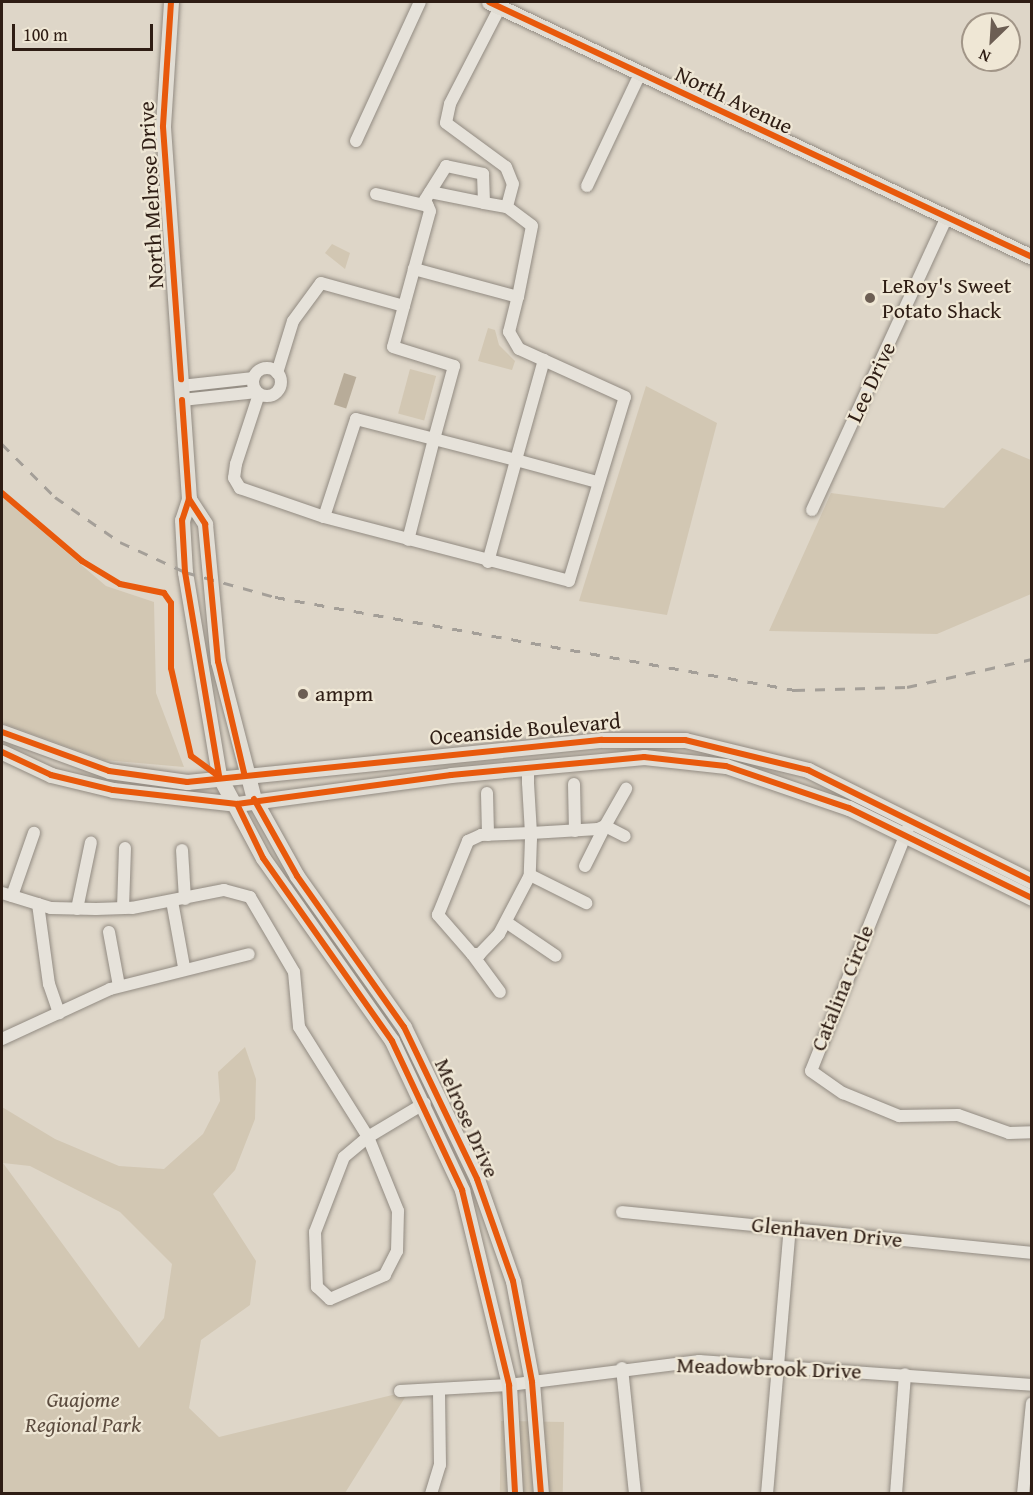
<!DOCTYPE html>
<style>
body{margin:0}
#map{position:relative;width:1033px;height:1495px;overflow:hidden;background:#ded6c8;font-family:"Gentium Book Plus",serif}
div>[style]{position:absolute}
.green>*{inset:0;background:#d2c7b3;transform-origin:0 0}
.water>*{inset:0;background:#b8ac99;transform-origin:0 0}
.roads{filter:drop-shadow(0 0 2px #928b82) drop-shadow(0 0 2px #928b82)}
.minor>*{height:12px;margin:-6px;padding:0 6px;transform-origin:6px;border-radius:6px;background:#e6e2da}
.minor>.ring{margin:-6px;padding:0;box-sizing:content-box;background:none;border:12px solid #e6e2da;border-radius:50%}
.major>*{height:15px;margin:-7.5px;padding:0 7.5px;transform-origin:7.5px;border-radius:7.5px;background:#e1ddd4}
.rail>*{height:3px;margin-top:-1.5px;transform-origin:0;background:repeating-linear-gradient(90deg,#a49f98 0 10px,transparent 0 20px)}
.cycleway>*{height:6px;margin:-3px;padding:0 3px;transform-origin:3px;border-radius:3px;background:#e8590c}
.dots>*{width:16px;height:16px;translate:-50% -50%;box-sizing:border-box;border:3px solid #efe7d5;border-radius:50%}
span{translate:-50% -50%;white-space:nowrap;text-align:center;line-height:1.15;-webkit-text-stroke:4.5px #efe7d5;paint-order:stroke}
.street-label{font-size:22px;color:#2e1d14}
.poi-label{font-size:22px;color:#2e1d14}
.left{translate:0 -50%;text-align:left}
.park-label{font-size:22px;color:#5c4c3f;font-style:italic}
.frame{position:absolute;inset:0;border:3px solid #2e1d14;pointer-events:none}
.north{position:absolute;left:961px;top:12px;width:60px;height:60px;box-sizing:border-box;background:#efe7d5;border:2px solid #a29688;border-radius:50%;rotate:205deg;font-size:16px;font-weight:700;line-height:24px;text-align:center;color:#2e1d14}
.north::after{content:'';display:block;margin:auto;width:21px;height:27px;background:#6c5e53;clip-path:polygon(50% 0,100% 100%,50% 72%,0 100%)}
.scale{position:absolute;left:12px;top:24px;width:141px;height:27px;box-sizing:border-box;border:3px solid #2e1d14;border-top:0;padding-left:8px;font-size:18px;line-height:21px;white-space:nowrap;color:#2e1d14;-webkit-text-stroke:4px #efe7d5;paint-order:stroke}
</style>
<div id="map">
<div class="green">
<i style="clip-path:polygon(332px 244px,350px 253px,345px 269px,325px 253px)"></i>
<i style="clip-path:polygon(488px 328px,495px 330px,499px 345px,515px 361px,512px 370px,478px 361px)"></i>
<i style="left:410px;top:369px;width:27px;height:46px;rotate:15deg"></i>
<i style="clip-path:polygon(646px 386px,717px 423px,667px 615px,579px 601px)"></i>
<i style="clip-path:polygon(1002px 448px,1031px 460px,1031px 594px,937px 634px,769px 631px,831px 493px,944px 508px)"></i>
<i style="clip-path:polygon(2px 497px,106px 586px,154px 602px,156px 693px,184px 767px,104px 760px,2px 723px)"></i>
<i style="clip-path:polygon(evenodd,245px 1047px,256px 1079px,255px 1119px,235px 1170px,213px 1194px,256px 1261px,250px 1305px,201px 1340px,189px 1408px,219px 1437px,409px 1391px,345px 1493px,2px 1493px,2px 1107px,55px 1139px,119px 1166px,164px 1169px,203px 1134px,220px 1101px,218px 1072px,245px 1047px,3px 1163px,30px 1166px,120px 1212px,172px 1264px,164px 1318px,139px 1348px,3px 1163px)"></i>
<i style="left:564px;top:1422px;width:71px;height:63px;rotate:91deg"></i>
</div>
<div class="water">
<i style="left:344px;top:373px;width:13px;height:33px;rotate:18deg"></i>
</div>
<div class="roads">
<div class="minor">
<i style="left:500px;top:7px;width:109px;rotate:117.3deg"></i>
<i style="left:450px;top:104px;width:19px;rotate:102deg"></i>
<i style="left:446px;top:123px;width:74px;rotate:36.3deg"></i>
<i style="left:506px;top:167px;width:18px;rotate:68deg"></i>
<i style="left:513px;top:184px;width:24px;rotate:105deg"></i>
<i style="left:356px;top:141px;width:153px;rotate:-65.3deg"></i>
<i style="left:587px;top:186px;width:124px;rotate:-64.7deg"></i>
<i style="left:430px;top:192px;width:55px;rotate:11.5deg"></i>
<i style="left:376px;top:194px;width:53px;rotate:13deg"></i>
<i style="left:404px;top:306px;width:42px;rotate:105deg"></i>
<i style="left:393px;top:347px;width:64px;rotate:17.3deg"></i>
<i style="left:454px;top:366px;width:76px;rotate:105.3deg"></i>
<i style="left:434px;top:439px;width:85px;rotate:14.4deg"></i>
<i style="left:516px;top:460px;width:104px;rotate:-74.4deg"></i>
<i class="ring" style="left:253px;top:368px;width:16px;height:16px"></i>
<i style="left:277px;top:373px;width:54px;rotate:-72.9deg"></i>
<i style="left:293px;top:321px;width:47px;rotate:-53.6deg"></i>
<i style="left:321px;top:283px;width:86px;rotate:15.5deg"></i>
<i style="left:404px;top:306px;width:98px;rotate:-74.7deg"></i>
<i style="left:430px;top:211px;width:12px;rotate:-114deg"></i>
<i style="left:425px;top:200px;width:40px;rotate:-58deg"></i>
<i style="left:446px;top:166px;width:38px;rotate:12deg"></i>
<i style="left:483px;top:174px;width:29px;rotate:88deg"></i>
<i style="left:484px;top:203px;width:23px;rotate:10deg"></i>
<i style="left:507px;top:207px;width:31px;rotate:37deg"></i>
<i style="left:532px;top:226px;width:72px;rotate:101.2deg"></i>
<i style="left:518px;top:297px;width:108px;rotate:-164.9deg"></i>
<i style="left:181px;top:386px;width:73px;rotate:-6.3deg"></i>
<i style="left:259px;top:394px;width:74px;rotate:108.2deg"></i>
<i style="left:236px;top:464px;width:14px;rotate:98deg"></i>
<i style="left:234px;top:478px;width:12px;rotate:59deg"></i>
<i style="left:240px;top:488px;width:89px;rotate:19deg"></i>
<i style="left:324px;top:517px;width:253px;rotate:14.6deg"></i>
<i style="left:569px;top:581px;width:192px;rotate:-73.1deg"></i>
<i style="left:625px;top:397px;width:116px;rotate:-155.6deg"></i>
<i style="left:519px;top:349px;width:20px;rotate:-120deg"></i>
<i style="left:509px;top:332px;width:36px;rotate:-76deg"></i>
<i style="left:182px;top:400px;width:75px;rotate:-6.1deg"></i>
<i style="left:812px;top:510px;width:318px;rotate:-65.3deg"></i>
<i style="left:324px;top:517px;width:103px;rotate:-71.9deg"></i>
<i style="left:356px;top:419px;width:81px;rotate:14.4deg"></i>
<i style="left:434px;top:439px;width:104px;rotate:104.4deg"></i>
<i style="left:488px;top:562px;width:106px;rotate:-74.6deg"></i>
<i style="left:516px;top:460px;width:84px;rotate:15.2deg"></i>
<i style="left:528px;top:767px;width:16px;rotate:90deg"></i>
<i style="left:528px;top:783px;width:50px;rotate:86.6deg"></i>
<i style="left:531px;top:833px;width:5px;rotate:90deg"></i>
<i style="left:531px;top:838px;width:37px;rotate:92deg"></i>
<i style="left:530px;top:875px;width:67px;rotate:117.7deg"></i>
<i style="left:499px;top:934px;width:28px;rotate:134deg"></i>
<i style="left:480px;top:954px;width:8px;rotate:180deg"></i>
<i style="left:472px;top:954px;width:52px;rotate:-131.1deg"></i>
<i style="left:438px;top:915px;width:80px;rotate:-67.9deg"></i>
<i style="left:468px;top:841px;width:14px;rotate:-25deg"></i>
<i style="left:481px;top:835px;width:50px;rotate:-2.3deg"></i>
<i style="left:531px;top:833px;width:67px;rotate:-3.4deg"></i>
<i style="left:598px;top:829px;width:8px;rotate:-23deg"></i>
<i style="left:605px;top:826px;width:43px;rotate:-60.4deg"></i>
<i style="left:574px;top:784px;width:47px;rotate:88.8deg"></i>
<i style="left:487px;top:793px;width:42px;rotate:88.6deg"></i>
<i style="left:911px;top:821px;width:269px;rotate:111.8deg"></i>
<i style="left:811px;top:1071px;width:39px;rotate:35deg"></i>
<i style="left:843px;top:1093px;width:61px;rotate:22.3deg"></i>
<i style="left:899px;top:1116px;width:59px;rotate:-1deg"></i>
<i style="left:958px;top:1115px;width:54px;rotate:19.4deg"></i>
<i style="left:1009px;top:1133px;width:23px;rotate:-2deg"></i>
<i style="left:182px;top:850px;width:49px;rotate:86.5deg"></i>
<i style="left:585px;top:866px;width:45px;rotate:-63.4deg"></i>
<i style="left:605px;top:826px;width:22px;rotate:27deg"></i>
<i style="left:530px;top:875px;width:63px;rotate:26.6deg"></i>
<i style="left:2px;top:893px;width:51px;rotate:17deg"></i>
<i style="left:51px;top:908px;width:45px;rotate:1.3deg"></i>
<i style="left:96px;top:909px;width:36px;rotate:-2deg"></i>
<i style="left:132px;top:908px;width:94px;rotate:-11.1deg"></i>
<i style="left:224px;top:890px;width:27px;rotate:15deg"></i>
<i style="left:250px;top:897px;width:87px;rotate:59.6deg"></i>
<i style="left:294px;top:972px;width:55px;rotate:84.8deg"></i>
<i style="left:299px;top:1027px;width:130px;rotate:57.9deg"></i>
<i style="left:368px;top:1137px;width:80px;rotate:67.9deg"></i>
<i style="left:398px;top:1211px;width:40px;rotate:91.4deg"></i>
<i style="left:397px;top:1251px;width:27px;rotate:117deg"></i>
<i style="left:385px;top:1275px;width:60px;rotate:156.4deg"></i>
<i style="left:330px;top:1299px;width:18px;rotate:-137deg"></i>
<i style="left:317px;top:1287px;width:55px;rotate:-92.1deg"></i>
<i style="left:315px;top:1232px;width:80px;rotate:-68.9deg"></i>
<i style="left:344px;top:1157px;width:31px;rotate:-40deg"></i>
<i style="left:368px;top:1137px;width:66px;rotate:-30.8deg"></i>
<i style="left:12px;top:896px;width:67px;rotate:-70.8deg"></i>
<i style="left:172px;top:901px;width:67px;rotate:79.7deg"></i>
<i style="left:38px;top:904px;width:81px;rotate:82.2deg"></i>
<i style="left:49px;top:984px;width:31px;rotate:71deg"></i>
<i style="left:123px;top:908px;width:60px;rotate:-88.1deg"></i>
<i style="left:77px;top:909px;width:68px;rotate:-78.2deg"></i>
<i style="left:506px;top:922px;width:60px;rotate:34.2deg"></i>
<i style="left:109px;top:932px;width:55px;rotate:79.5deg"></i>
<i style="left:472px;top:954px;width:47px;rotate:53.6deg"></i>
<i style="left:2px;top:1039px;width:119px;rotate:-24.8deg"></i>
<i style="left:110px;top:989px;width:143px;rotate:-14.1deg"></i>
<i style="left:622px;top:1212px;width:412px;rotate:5.7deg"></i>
<i style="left:622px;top:1368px;width:127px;rotate:84.1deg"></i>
<i style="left:400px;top:1391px;width:109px;rotate:-3.2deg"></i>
<i style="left:509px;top:1385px;width:192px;rotate:-7.2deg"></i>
<i style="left:699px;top:1361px;width:334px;rotate:4.1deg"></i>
<i style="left:431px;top:1494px;width:30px;rotate:-73deg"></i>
<i style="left:440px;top:1465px;width:75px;rotate:-90.8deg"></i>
<i style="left:767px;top:1494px;width:267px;rotate:-85.1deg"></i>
<i style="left:896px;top:1494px;width:120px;rotate:-85.7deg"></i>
<i style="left:1023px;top:1494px;width:91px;rotate:-84.4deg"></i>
</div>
<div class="major">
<i style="left:171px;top:2px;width:125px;rotate:93.7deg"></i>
<i style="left:163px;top:127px;width:373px;rotate:86deg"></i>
<i style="left:189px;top:499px;width:22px;rotate:108deg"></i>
<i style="left:182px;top:520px;width:52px;rotate:86.7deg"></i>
<i style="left:185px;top:572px;width:207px;rotate:80.5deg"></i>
<i style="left:219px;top:776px;width:93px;rotate:61.8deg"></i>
<i style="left:263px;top:858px;width:224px;rotate:54.8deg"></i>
<i style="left:392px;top:1041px;width:165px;rotate:64.8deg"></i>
<i style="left:462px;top:1190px;width:201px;rotate:76.4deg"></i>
<i style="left:509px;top:1385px;width:109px;rotate:86.8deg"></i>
<i style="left:489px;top:2px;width:600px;rotate:25.16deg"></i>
<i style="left:189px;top:499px;width:30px;rotate:57deg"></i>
<i style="left:205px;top:524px;width:138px;rotate:84.6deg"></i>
<i style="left:218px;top:661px;width:143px;rotate:75.4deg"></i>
<i style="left:254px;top:799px;width:88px;rotate:60.8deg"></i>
<i style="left:297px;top:876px;width:185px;rotate:54.7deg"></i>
<i style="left:404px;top:1027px;width:169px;rotate:64.3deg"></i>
<i style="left:477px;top:1179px;width:108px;rotate:70.6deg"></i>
<i style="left:513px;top:1281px;width:103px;rotate:79.3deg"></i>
<i style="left:532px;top:1382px;width:112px;rotate:85.4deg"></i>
<i style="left:2px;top:732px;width:114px;rotate:20deg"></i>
<i style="left:109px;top:771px;width:79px;rotate:8deg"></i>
<i style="left:187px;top:782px;width:417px;rotate:-5.8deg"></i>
<i style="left:602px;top:740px;width:83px"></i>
<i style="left:685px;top:740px;width:127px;rotate:13.7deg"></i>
<i style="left:808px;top:770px;width:250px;rotate:26.4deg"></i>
<i style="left:2px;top:752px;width:54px;rotate:25.1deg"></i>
<i style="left:51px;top:775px;width:64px;rotate:13.6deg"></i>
<i style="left:113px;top:790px;width:125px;rotate:6.4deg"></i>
<i style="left:237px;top:804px;width:216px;rotate:-7.7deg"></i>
<i style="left:451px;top:775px;width:194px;rotate:-5.3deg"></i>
<i style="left:644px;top:757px;width:82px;rotate:6.3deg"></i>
<i style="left:726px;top:766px;width:130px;rotate:18.9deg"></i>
<i style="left:849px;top:808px;width:204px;rotate:26.2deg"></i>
</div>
</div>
<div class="rail">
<i style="left:2px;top:444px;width:75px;rotate:45deg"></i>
<i style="left:55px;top:497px;width:79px;rotate:34.7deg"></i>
<i style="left:120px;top:542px;width:72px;rotate:24.8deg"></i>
<i style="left:185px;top:572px;width:93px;rotate:15.5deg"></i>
<i style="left:275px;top:597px;width:528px;rotate:10.14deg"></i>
<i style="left:795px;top:690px;width:112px;rotate:-1.5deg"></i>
<i style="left:907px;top:687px;width:128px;rotate:-12.6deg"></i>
</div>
<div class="cycleway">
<i style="left:171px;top:2px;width:125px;rotate:93.7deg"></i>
<i style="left:163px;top:127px;width:253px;rotate:85.9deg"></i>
<i style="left:489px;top:2px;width:600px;rotate:25.16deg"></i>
<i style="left:182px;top:400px;width:99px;rotate:86deg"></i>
<i style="left:189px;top:499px;width:22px;rotate:108deg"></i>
<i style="left:182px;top:520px;width:52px;rotate:86.7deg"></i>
<i style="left:185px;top:572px;width:207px;rotate:80.5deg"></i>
<i style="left:2px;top:493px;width:105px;rotate:40.4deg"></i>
<i style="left:82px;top:561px;width:44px;rotate:31.2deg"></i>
<i style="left:120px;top:584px;width:45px;rotate:11.6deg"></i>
<i style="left:164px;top:593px;width:12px;rotate:55deg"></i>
<i style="left:171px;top:603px;width:65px;rotate:90deg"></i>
<i style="left:171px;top:668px;width:90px;rotate:77.2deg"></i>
<i style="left:191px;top:756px;width:34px;rotate:36deg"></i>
<i style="left:189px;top:499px;width:30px;rotate:57deg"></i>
<i style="left:205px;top:524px;width:138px;rotate:84.6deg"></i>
<i style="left:218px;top:661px;width:115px;rotate:76.9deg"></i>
<i style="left:2px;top:732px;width:114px;rotate:20deg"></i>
<i style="left:109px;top:771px;width:79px;rotate:8deg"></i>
<i style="left:187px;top:782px;width:417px;rotate:-5.8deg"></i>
<i style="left:602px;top:740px;width:83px"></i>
<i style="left:685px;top:740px;width:127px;rotate:13.7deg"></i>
<i style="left:808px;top:770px;width:250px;rotate:26.4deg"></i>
<i style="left:2px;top:752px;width:54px;rotate:25.1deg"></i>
<i style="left:51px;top:775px;width:64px;rotate:13.6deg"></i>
<i style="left:113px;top:790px;width:125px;rotate:6.4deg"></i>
<i style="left:237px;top:804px;width:216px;rotate:-7.7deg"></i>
<i style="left:451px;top:775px;width:194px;rotate:-5.3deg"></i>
<i style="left:644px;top:757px;width:82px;rotate:6.3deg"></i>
<i style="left:726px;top:766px;width:130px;rotate:18.9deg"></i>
<i style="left:849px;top:808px;width:204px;rotate:26.2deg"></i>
<i style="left:254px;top:799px;width:88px;rotate:60.8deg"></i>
<i style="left:297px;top:876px;width:185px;rotate:54.7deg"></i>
<i style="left:404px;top:1027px;width:169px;rotate:64.3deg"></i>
<i style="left:477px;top:1179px;width:108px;rotate:70.6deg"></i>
<i style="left:513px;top:1281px;width:103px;rotate:79.3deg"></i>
<i style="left:532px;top:1382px;width:112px;rotate:85.4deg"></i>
<i style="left:237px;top:804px;width:60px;rotate:64.3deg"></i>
<i style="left:263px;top:858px;width:224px;rotate:54.8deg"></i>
<i style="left:392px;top:1041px;width:165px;rotate:64.8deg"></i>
<i style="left:462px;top:1190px;width:201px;rotate:76.4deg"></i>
<i style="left:509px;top:1385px;width:109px;rotate:86.8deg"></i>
</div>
<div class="dots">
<i style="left:870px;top:298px;background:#6c5e53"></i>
<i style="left:303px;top:694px;background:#6c5e53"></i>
</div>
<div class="street-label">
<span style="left:734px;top:100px;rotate:26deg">North Avenue</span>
<span style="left:151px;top:195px;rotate:-93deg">North Melrose Drive</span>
<span style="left:871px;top:382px;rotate:-65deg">Lee Drive</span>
<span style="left:525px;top:729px;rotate:-5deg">Oceanside Boulevard</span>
<span style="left:842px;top:988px;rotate:-68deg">Catalina Circle</span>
<span style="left:467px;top:1118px;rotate:66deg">Melrose Drive</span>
<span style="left:827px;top:1232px;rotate:6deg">Glenhaven Drive</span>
<span style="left:769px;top:1368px;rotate:2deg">Meadowbrook Drive</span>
</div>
<div class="poi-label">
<span class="left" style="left:882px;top:298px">LeRoy's Sweet<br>Potato Shack</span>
<span class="left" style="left:315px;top:694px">ampm</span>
</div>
<div class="park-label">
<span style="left:83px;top:1412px">Guajome<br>Regional Park</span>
</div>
<div class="frame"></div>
<div class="north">N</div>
<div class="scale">100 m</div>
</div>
